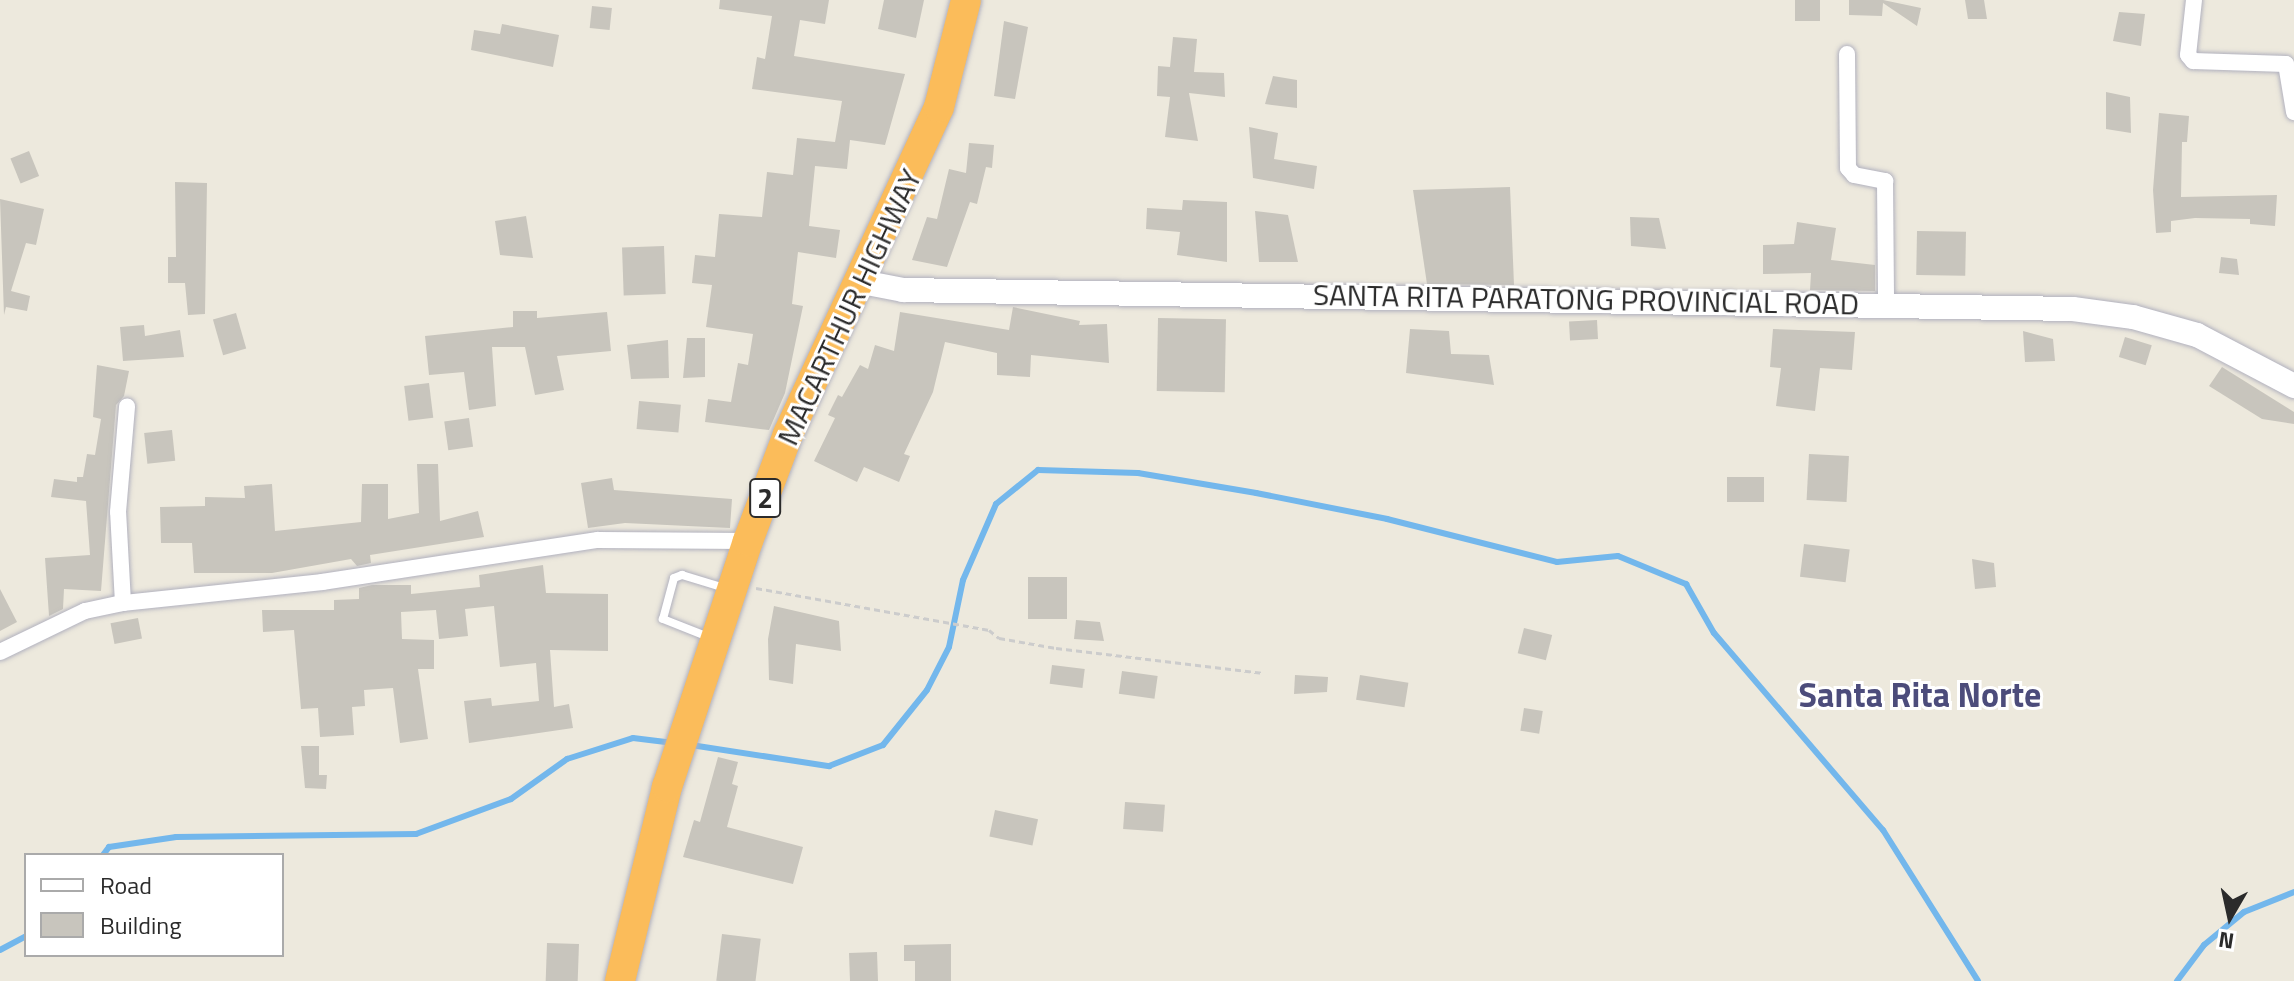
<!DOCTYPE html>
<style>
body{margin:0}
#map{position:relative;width:2294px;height:981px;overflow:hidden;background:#ede9dd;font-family:"Titillium Web",sans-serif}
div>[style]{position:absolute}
.stream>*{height:6px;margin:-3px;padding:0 3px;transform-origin:3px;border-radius:3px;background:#73b7ec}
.building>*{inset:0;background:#c8c5bd;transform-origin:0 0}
.path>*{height:3px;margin-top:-1.5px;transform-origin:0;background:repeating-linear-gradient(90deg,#ccc 0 6px,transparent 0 10px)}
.roads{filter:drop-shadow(0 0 2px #b1b1be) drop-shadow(0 0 2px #b1b1be)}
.lane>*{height:8px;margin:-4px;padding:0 4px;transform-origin:4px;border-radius:4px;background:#fff}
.street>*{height:16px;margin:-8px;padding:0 8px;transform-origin:8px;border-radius:8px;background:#fff}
.secondary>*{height:24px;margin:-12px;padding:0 12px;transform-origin:12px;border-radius:12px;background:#fff}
.highway>*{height:30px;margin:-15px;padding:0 15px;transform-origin:15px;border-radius:15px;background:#fbbc5a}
span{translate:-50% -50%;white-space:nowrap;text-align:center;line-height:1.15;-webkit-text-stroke:6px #fff;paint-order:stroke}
.shield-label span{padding:2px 6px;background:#fff;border:2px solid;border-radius:6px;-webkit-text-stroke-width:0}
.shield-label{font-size:28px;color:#2b2b2b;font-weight:700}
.street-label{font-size:30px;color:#2b2b2b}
.quarter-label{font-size:34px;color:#4c4c7b;font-weight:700}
.legend{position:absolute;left:24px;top:853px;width:260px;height:104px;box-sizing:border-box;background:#fff;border:2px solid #aaa;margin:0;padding:10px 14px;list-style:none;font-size:24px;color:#2b2b2b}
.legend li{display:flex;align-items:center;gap:16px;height:40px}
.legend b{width:40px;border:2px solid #aaa}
.north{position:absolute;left:2190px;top:877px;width:80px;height:80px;-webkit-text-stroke:6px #fff;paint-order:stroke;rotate:189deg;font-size:22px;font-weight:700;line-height:32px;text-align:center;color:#2b2b2b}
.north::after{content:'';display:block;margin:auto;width:28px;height:36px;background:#2b2b2b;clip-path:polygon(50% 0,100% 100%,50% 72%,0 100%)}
</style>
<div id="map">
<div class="stream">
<i style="left:691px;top:745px;width:140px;rotate:8.7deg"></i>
<i style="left:829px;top:766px;width:58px;rotate:-21.3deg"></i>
<i style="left:883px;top:745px;width:70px;rotate:-51.3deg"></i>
<i style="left:927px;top:690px;width:48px;rotate:-62.9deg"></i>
<i style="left:949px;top:647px;width:68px;rotate:-78.2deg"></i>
<i style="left:963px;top:580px;width:83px;rotate:-66.5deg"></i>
<i style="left:996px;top:504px;width:54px;rotate:-39deg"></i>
<i style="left:1038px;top:470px;width:100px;rotate:1.7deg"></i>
<i style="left:1138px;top:473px;width:120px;rotate:9.6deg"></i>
<i style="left:1256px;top:493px;width:134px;rotate:11.2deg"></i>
<i style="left:1387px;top:519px;width:175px;rotate:14.2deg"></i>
<i style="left:1557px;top:562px;width:61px;rotate:-5.6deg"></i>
<i style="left:1618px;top:556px;width:74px;rotate:22.4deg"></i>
<i style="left:1686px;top:584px;width:56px;rotate:60.3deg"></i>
<i style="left:1714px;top:633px;width:260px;rotate:49.4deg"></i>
<i style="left:1883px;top:830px;width:178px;rotate:57.8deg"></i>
<i style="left:103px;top:855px;width:10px;rotate:-53deg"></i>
<i style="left:109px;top:847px;width:68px;rotate:-8.5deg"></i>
<i style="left:176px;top:837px;width:240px;rotate:-0.7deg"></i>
<i style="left:416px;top:834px;width:101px;rotate:-20.2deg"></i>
<i style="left:511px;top:799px;width:69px;rotate:-35.5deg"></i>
<i style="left:567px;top:759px;width:69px;rotate:-17.7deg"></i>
<i style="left:633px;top:738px;width:39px;rotate:7deg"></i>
<i style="left:0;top:950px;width:30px;rotate:-28deg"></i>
<i style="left:2177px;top:981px;width:45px;rotate:-53.1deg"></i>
<i style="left:2204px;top:945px;width:52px;rotate:-39.5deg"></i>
<i style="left:2244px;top:912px;width:54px;rotate:-21.8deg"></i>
</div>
<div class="building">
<i style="clip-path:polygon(720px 0,829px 0,825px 24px,800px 20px,794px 56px,905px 74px,885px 145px,850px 140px,847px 169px,815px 166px,809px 226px,840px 230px,836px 258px,798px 252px,792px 304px,803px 306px,785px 393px,769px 430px,705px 422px,708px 399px,731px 402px,738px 363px,748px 365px,753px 334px,706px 327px,712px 285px,692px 283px,695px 255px,715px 257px,719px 214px,762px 217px,767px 172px,793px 175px,797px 138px,835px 142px,842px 101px,752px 89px,757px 57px,765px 59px,772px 16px,719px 9px)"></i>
<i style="clip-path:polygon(884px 0,924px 0,916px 38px,878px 29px)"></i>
<i style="left:1795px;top:0;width:25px;height:21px"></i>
<i style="clip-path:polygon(1849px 0,1883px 0,1921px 8px,1917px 26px,1883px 3px,1882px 16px,1849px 15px)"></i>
<i style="clip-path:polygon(1965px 0,1984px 0,1987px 19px,1968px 19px)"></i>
<i style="left:592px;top:6px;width:20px;height:22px;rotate:6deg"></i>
<i style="clip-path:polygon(2119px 12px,2145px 14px,2141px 46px,2113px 41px)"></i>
<i style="clip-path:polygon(1004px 21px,1028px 27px,1015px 99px,994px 96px)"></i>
<i style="clip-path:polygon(502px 24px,559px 35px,553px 67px,471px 50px,474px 30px,500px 34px)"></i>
<i style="clip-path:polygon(1173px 37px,1197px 39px,1194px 72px,1224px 73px,1225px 97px,1189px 93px,1198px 141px,1165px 137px,1170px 97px,1157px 96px,1158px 66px,1170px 67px)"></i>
<i style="clip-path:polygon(1273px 76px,1297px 80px,1297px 108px,1265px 104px)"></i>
<i style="clip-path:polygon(2106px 92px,2130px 97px,2131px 133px,2106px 129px)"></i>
<i style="clip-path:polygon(2159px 113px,2189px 116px,2187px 142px,2182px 142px,2181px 197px,2277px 195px,2275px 226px,2250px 224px,2250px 219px,2195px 218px,2171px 221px,2171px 232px,2156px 233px,2153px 190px)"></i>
<i style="clip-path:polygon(1249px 127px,1278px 133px,1274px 159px,1317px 166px,1314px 189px,1253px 178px)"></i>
<i style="clip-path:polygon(969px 143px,994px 145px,992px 168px,986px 167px,977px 204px,970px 202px,947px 267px,912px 260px,927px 217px,937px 219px,949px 169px,966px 173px)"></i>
<i style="left:29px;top:151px;width:27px;height:20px;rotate:68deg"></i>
<i style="clip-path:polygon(175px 182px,207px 183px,205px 314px,188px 315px,185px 283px,168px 283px,168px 257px,176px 257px)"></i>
<i style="clip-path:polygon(1510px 187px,1514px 285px,1427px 284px,1413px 190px)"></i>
<i style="clip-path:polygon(0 199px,44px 209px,36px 245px,26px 243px,11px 291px,30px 296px,27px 311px,6px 307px,4px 315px)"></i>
<i style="clip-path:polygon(1183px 200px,1227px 202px,1227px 262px,1177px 255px,1180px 232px,1146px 229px,1147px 208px,1182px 210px)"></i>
<i style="clip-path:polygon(1255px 211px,1288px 215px,1298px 262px,1259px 262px)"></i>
<i style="clip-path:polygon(526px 216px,533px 258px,500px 255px,495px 221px)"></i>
<i style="clip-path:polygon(1630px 217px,1659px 218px,1666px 249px,1631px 246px)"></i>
<i style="clip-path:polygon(1797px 222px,1836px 228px,1831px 260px,1875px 265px,1875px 291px,1810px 290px,1811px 273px,1763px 274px,1763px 245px,1794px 244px)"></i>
<i style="left:1917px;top:231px;width:49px;height:44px;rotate:1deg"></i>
<i style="left:664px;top:246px;width:48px;height:42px;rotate:88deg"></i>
<i style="clip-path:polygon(2221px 257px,2237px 259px,2239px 275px,2219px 273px)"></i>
<i style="clip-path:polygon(1013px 307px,1080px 321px,1079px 325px,1107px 324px,1109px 363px,1031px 355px,1030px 377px,997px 375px,997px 353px,945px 342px,933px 392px,904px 454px,910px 456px,899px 482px,864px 467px,857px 482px,814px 461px,835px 418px,828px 415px,838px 395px,842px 397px,860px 365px,868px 369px,875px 345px,894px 351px,900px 312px,1009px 330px)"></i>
<i style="clip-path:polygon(513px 311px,537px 311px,537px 318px,607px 312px,611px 351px,557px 356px,564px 390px,535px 395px,525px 347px,492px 347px,496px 406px,469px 410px,464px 372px,429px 375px,425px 336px,513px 327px)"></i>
<i style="left:236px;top:313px;width:37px;height:24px;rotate:74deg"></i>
<i style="left:1158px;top:318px;width:68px;height:73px;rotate:1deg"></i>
<i style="left:1597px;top:320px;width:19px;height:28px;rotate:87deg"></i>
<i style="clip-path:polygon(144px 325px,145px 336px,180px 330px,184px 357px,123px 361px,120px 327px)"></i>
<i style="clip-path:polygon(1410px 329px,1449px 331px,1451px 354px,1489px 355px,1494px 385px,1406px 373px)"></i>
<i style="clip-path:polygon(1773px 329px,1855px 332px,1852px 370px,1820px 368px,1815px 411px,1776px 406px,1781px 368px,1770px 367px)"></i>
<i style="clip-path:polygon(2023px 331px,2053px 339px,2055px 361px,2025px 362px)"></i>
<i style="left:2125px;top:337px;width:28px;height:21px;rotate:17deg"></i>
<i style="clip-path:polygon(687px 338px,705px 338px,705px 377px,683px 378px)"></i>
<i style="clip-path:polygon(668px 340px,669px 378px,631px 379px,627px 345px)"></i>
<i style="clip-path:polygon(97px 365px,129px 371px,124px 396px,116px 405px,101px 591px,64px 589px,63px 609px,49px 616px,45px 558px,90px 555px,86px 501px,51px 497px,54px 479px,77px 482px,77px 477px,83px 477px,87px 454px,95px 455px,101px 419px,93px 417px)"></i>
<i style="clip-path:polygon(2222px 367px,2294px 412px,2294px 424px,2262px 419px,2209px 386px)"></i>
<i style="left:429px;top:383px;width:35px;height:25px;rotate:83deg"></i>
<i style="left:639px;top:401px;width:42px;height:28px;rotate:5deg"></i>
<i style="left:469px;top:418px;width:29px;height:25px;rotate:82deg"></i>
<i style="left:172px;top:430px;width:31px;height:28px;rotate:84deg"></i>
<i style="left:1809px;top:454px;width:40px;height:46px;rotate:3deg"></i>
<i style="clip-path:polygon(417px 464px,438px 464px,440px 521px,478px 511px,484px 537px,370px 555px,371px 563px,357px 566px,351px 559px,272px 573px,194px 573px,192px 543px,161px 543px,160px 507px,205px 506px,205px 497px,245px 498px,244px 486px,272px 484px,275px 531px,361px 522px,362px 484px,388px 484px,388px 519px,419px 513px)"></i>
<i style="left:1727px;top:477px;width:37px;height:25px"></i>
<i style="clip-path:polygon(612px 478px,614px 490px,732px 499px,730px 528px,625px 523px,588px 528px,581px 483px)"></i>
<i style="left:1804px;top:544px;width:46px;height:33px;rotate:7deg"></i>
<i style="clip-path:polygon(1972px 559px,1994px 563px,1996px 587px,1975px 589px)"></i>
<i style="clip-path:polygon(543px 565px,546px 593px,608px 594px,608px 651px,550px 650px,554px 707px,569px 704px,573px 728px,469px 743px,464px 701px,491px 698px,492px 706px,539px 701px,536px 663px,500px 667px,494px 606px,465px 609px,468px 636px,439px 639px,436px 610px,401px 612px,402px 639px,434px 640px,434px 669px,418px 669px,428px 739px,400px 743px,393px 688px,364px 690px,365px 706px,352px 707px,354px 735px,320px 737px,318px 708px,301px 709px,294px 630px,263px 632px,262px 610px,334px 610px,334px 600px,359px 599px,359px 588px,372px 585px,411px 585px,411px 594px,480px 587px,479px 575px)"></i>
<i style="left:1028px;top:577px;width:39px;height:42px"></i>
<i style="clip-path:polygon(0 589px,17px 622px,0 631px)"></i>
<i style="clip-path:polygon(774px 606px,839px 621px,841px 651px,796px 644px,793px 684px,769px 680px,768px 639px)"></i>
<i style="left:138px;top:618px;width:21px;height:28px;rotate:79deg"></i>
<i style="clip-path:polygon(1076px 620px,1100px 622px,1104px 641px,1074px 639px)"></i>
<i style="left:1524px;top:628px;width:29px;height:26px;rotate:14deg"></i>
<i style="left:1052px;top:665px;width:33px;height:19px;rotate:7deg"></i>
<i style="left:1122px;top:671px;width:36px;height:23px;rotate:8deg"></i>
<i style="clip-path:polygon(1295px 675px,1328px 677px,1327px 692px,1294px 694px)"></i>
<i style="left:1360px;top:675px;width:49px;height:25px;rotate:9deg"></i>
<i style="left:1524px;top:708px;width:19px;height:23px;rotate:9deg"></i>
<i style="clip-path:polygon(301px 746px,319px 746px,319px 775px,327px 775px,326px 789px,305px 788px)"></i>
<i style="clip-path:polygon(718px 757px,738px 762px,732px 784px,738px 786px,727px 827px,803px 847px,793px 884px,683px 857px,694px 820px,700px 822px)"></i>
<i style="left:1125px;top:802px;width:40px;height:27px;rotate:4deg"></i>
<i style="left:995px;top:810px;width:44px;height:27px;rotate:12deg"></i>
<i style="left:722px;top:934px;width:39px;height:47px;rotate:7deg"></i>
<i style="left:547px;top:943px;width:32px;height:38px;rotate:2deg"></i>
<i style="clip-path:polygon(951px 944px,951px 981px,915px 981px,915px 961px,904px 961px,904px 945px)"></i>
<i style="left:877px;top:952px;width:29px;height:28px;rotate:88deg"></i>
</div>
<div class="path">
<i style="left:756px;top:588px;width:237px;rotate:10.2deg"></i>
<i style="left:989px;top:630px;width:13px;rotate:39deg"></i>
<i style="left:999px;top:638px;width:58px;rotate:10deg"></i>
<i style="left:1056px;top:648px;width:209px;rotate:6.9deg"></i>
</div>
<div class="roads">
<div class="lane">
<i style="left:711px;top:638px;width:52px;rotate:-158.4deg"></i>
<i style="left:663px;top:619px;width:42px;rotate:-75deg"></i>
<i style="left:674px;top:578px;width:9px;rotate:-21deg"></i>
<i style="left:682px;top:575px;width:48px;rotate:16.9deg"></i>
</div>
<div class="street">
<i style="left:2194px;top:0;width:55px;rotate:96.2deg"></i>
<i style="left:2188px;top:55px;width:8px;rotate:50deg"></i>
<i style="left:2193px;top:61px;width:93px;rotate:1.8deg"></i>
<i style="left:2286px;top:64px;width:49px;rotate:80.5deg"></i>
<i style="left:1847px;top:54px;width:114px;rotate:89.5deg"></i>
<i style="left:1848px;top:168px;width:9px;rotate:49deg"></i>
<i style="left:1854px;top:175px;width:32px;rotate:11deg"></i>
<i style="left:1885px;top:181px;width:122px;rotate:89.5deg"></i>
<i style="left:123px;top:603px;width:91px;rotate:-93.1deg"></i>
<i style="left:118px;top:512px;width:106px;rotate:-85.1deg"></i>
<i style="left:0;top:652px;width:94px;rotate:-25.8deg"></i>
<i style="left:85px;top:611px;width:39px;rotate:-12deg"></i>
<i style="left:123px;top:603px;width:200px;rotate:-6deg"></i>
<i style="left:322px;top:582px;width:279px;rotate:-8.7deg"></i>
<i style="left:598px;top:540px;width:150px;rotate:0.4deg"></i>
</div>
<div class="secondary">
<i style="left:862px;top:282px;width:42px;rotate:11deg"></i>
<i style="left:903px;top:290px;width:1170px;rotate:0.93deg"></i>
<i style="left:2073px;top:309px;width:61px;rotate:7.6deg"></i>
<i style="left:2133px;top:317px;width:66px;rotate:15.7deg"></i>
<i style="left:2197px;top:335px;width:110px;rotate:27.7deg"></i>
</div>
<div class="highway">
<i style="left:620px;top:981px;width:200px;rotate:-76.4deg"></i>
<i style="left:667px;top:787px;width:259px;rotate:-71.8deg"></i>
<i style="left:748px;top:541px;width:114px;rotate:-69.5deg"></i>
<i style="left:788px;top:434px;width:360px;rotate:-65.2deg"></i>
<i style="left:939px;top:107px;width:110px;rotate:-75.8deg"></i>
</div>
</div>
<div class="shield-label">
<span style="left:765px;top:498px">2</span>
</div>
<div class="street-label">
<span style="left:1586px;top:299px;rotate:1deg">SANTA RITA PARATONG PROVINCIAL ROAD</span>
<span style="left:849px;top:307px;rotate:-65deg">MACARTHUR HIGHWAY</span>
</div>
<div class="quarter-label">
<span style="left:1920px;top:695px">Santa Rita Norte</span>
</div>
<ul class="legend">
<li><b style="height:10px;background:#fff"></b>Road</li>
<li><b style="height:22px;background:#c8c5bd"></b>Building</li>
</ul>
<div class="north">N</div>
</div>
